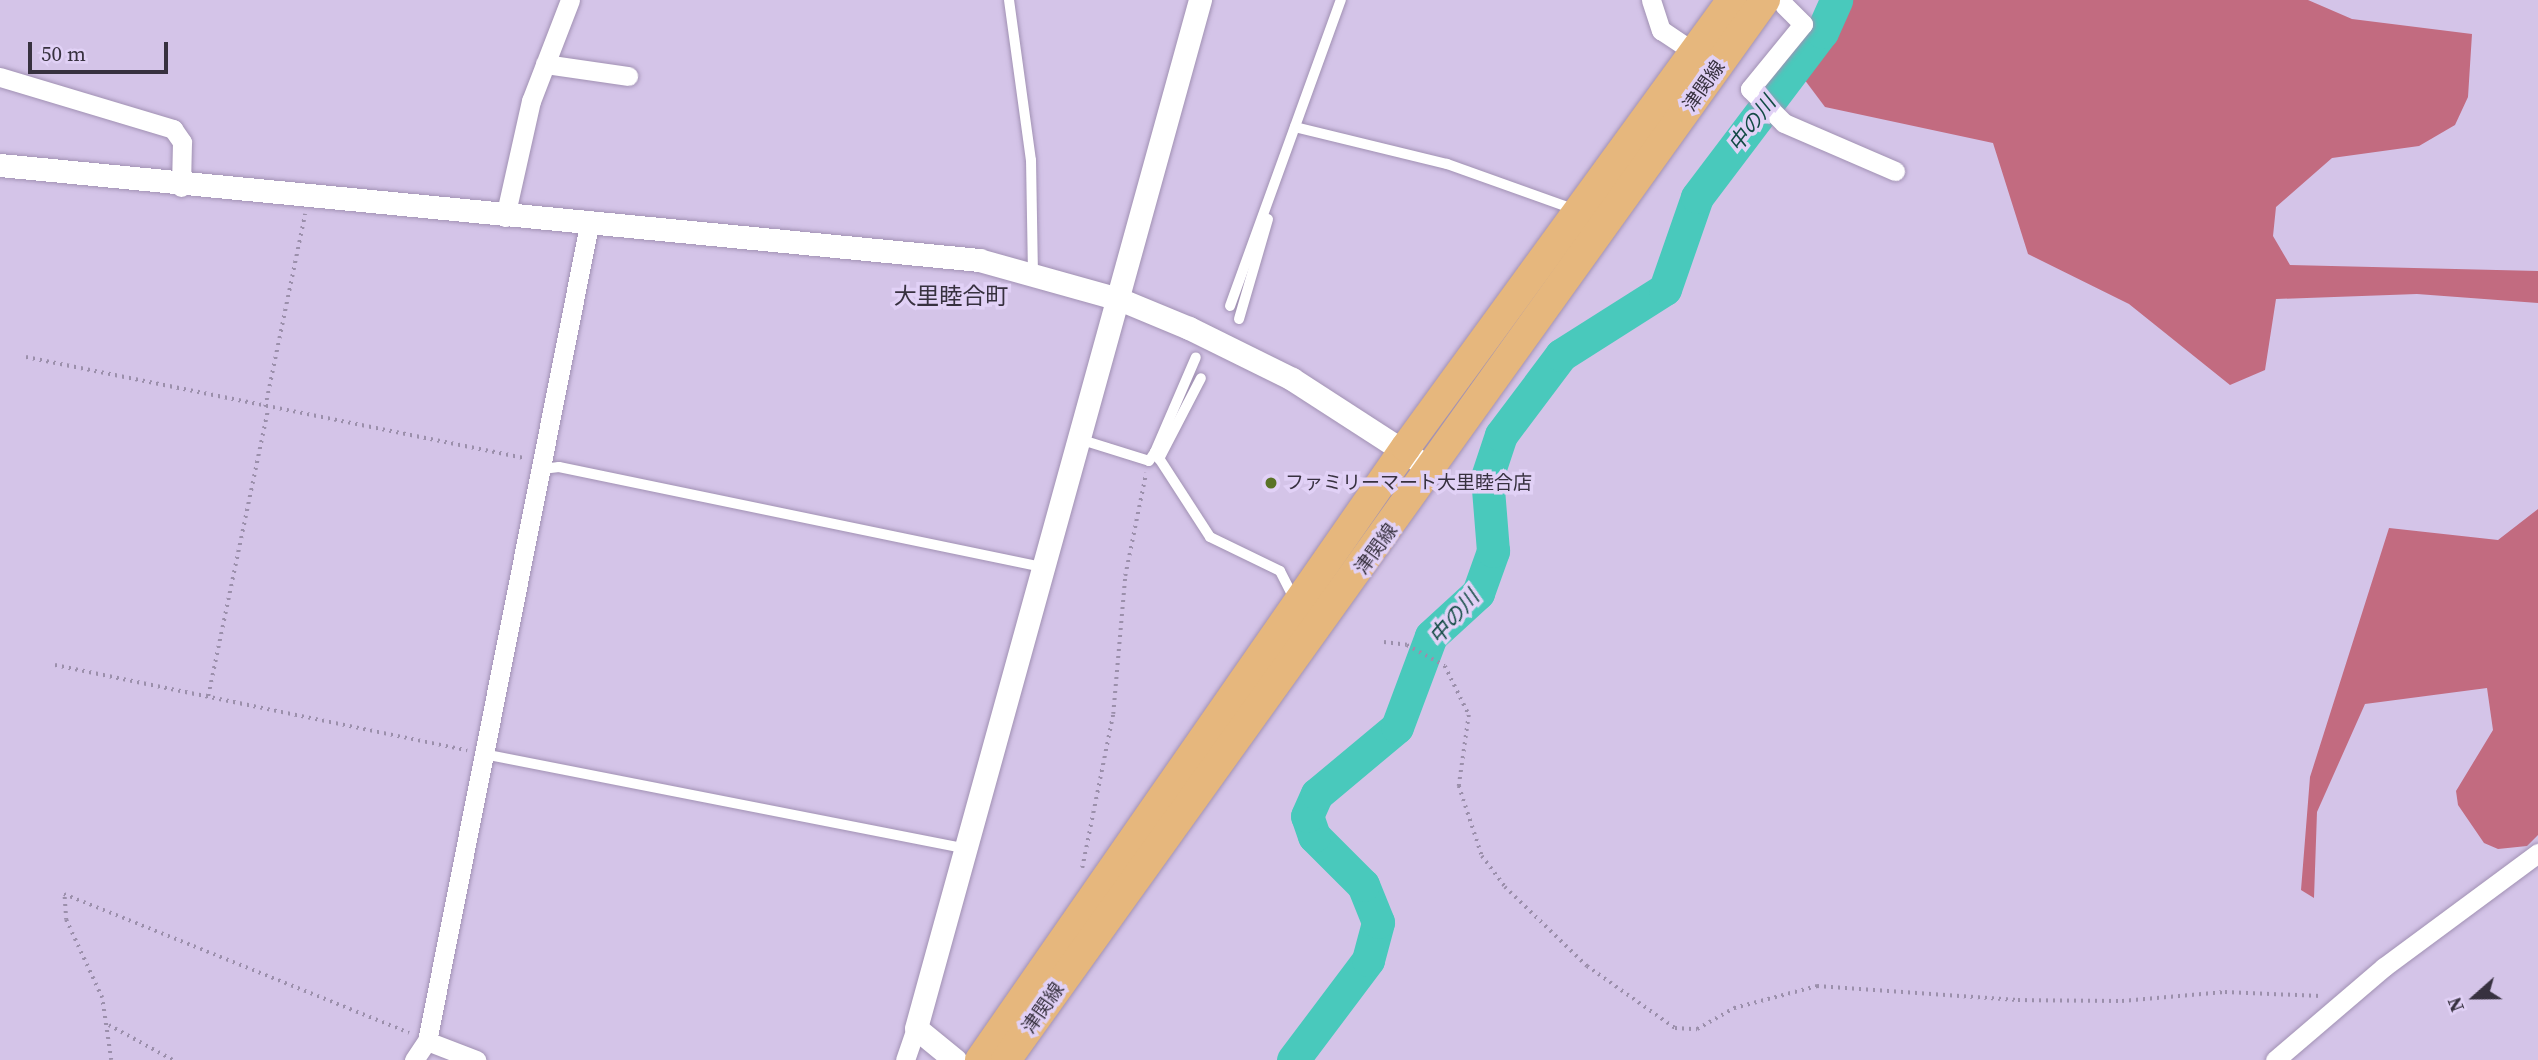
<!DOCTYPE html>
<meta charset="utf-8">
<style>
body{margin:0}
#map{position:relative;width:2538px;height:1060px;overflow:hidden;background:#d4c4e8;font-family:"Source Serif 4","Noto Sans JP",serif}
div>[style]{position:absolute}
.forest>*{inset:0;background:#c26b80}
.river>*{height:33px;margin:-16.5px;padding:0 16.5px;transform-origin:16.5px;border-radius:16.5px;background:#49c9bc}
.path>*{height:3.5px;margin-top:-1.75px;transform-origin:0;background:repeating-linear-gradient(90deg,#9b8fab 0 2px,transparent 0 7px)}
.roads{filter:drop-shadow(0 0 2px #a191b3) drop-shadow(0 0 2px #a191b3)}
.service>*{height:10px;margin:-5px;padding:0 5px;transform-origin:5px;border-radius:5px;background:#fff}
.minor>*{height:19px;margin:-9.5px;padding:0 9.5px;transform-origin:9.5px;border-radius:9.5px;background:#fff}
.tertiary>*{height:23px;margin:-11.5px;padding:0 11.5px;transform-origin:11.5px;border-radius:11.5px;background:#fff}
.primary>*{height:30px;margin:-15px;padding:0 15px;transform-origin:15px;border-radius:15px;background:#e6b77d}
.dots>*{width:19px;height:19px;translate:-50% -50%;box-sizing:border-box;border:4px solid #e1d1f6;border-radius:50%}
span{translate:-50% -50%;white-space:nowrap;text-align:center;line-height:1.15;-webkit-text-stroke:7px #e1d1f6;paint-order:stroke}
.street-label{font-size:19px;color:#37313f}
.poi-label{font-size:19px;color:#37313f}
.left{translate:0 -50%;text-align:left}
.water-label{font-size:21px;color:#134b45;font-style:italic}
.quarter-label{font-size:23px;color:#37313f}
.north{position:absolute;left:2440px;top:962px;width:70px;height:70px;-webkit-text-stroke:5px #e1d1f6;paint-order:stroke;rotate:249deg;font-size:19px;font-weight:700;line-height:28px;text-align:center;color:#37313f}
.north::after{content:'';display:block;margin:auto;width:24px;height:32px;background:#37313f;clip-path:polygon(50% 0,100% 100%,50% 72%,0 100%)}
.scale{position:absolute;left:28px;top:42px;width:140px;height:32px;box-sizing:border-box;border:4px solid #37313f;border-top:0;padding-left:9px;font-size:21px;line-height:24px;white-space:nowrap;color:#37313f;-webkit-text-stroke:5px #e1d1f6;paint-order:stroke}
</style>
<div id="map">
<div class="forest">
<i style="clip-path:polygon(1825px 0,2308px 0,2352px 19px,2472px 34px,2468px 97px,2455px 125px,2419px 146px,2332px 158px,2276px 207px,2273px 236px,2290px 265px,2538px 271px,2538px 303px,2417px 294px,2276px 299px,2265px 370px,2230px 385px,2129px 304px,2028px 254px,1993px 143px,1825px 107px,1792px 63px)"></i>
<i style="clip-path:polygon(2538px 509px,2538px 835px,2527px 846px,2498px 849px,2484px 843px,2458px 805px,2456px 791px,2493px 730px,2487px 688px,2365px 704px,2317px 812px,2314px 898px,2301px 890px,2310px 777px,2389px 528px,2498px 540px)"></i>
</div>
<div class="river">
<i style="left:1293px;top:1060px;width:125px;rotate:-53.1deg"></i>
<i style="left:1368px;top:960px;width:39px;rotate:-75deg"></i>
<i style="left:1378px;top:922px;width:40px;rotate:-112deg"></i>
<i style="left:1363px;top:885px;width:69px;rotate:-135deg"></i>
<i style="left:1314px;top:836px;width:21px;rotate:-109deg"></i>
<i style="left:1307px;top:816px;width:24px;rotate:-66deg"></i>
<i style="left:1317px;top:794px;width:104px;rotate:-39.9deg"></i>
<i style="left:1397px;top:727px;width:97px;rotate:-69.5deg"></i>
<i style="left:1431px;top:636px;width:64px;rotate:-42.5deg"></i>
<i style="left:1478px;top:593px;width:45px;rotate:-70.3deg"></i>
<i style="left:1493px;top:551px;width:74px;rotate:-94.6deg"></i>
<i style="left:1487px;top:477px;width:44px;rotate:-71.6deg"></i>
<i style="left:1501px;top:435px;width:100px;rotate:-53.1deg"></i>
<i style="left:1561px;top:355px;width:123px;rotate:-32.4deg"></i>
<i style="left:1665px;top:289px;width:97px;rotate:-70.8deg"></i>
<i style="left:1697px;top:197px;width:207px;rotate:-52.9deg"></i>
<i style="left:1822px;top:32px;width:35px;rotate:-66deg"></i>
</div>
<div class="path">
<i style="left:26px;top:357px;width:508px;rotate:11.46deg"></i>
<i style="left:265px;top:407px;width:197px;rotate:-78.3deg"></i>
<i style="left:1384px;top:642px;width:23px;rotate:7deg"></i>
<i style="left:1407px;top:645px;width:43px;rotate:28.9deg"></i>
<i style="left:1445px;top:666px;width:55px;rotate:63.9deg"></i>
<i style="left:1469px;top:715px;width:72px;rotate:98deg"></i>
<i style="left:1459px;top:786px;width:74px;rotate:71.8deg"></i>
<i style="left:1482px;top:856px;width:39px;rotate:53deg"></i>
<i style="left:1505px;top:887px;width:114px;rotate:43.9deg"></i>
<i style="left:1587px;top:966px;width:108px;rotate:35.2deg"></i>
<i style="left:1675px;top:1028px;width:22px;rotate:3deg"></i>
<i style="left:1697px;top:1029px;width:43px;rotate:-29.6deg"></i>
<i style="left:1734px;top:1008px;width:86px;rotate:-14.8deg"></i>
<i style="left:1817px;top:986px;width:201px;rotate:4deg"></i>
<i style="left:2018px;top:1000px;width:104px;rotate:0.6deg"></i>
<i style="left:2122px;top:1001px;width:103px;rotate:-5deg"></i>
<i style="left:2225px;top:992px;width:96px;rotate:2.4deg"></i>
<i style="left:55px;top:665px;width:421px;rotate:11.7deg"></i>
<i style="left:208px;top:696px;width:294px;rotate:-78.2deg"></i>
<i style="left:1082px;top:868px;width:157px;rotate:-78.6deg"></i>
<i style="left:1113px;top:714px;width:139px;rotate:-85deg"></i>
<i style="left:1125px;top:576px;width:105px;rotate:-78.5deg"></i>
<i style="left:109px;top:1025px;width:73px;rotate:28.7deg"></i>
<i style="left:111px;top:1060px;width:63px;rotate:-98.3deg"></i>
<i style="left:102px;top:998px;width:86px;rotate:-114.8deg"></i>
<i style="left:66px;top:920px;width:26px;rotate:-94deg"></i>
<i style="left:64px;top:894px;width:372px;rotate:21.9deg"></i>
</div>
<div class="roads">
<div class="service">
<i style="left:1009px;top:0;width:162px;rotate:82.2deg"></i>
<i style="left:1031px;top:160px;width:114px;rotate:89deg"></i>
<i style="left:1295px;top:127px;width:156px;rotate:13.7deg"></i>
<i style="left:1447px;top:164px;width:125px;rotate:19.6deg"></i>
<i style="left:1230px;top:306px;width:326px;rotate:-70.1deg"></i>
<i style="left:1239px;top:319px;width:104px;rotate:-73.8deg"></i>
<i style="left:1079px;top:439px;width:73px;rotate:17.4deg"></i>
<i style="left:1149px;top:461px;width:11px;rotate:-56deg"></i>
<i style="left:1155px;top:452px;width:101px;rotate:57.1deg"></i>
<i style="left:1210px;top:537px;width:78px;rotate:25.9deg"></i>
<i style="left:1280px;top:571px;width:34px;rotate:63deg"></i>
<i style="left:1155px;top:452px;width:103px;rotate:-66.7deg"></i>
<i style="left:1159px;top:459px;width:91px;rotate:-62.6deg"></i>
<i style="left:542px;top:469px;width:17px;rotate:-7deg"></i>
<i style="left:559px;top:467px;width:494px;rotate:11.7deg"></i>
<i style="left:484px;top:754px;width:490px;rotate:11.1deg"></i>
</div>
<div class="minor">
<i style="left:1651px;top:0;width:32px;rotate:72deg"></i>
<i style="left:1661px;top:30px;width:25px;rotate:34deg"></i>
<i style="left:1784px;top:5px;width:27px;rotate:45deg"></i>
<i style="left:1803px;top:24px;width:84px;rotate:129.2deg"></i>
<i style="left:1750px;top:89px;width:48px;rotate:45deg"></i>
<i style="left:1784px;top:123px;width:121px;rotate:23.4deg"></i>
<i style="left:545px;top:64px;width:84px;rotate:8.2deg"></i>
<i style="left:0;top:77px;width:181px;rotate:16.7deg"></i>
<i style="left:173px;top:129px;width:16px;rotate:55deg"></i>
<i style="left:182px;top:142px;width:45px;rotate:91.3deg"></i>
<i style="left:505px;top:217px;width:119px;rotate:-77.4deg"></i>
<i style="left:531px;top:101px;width:108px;rotate:-68.9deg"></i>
<i style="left:427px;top:1041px;width:53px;rotate:21.2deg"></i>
<i style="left:414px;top:1060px;width:23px;rotate:-56deg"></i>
<i style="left:427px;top:1041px;width:832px;rotate:-78.77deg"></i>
<i style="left:905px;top:1060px;width:34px;rotate:-71deg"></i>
<i style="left:2275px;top:1060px;width:143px;rotate:-40.5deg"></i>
<i style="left:2384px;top:967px;width:192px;rotate:-36.5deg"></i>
</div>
<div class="tertiary">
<i style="left:0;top:165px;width:984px;rotate:5.54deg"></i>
<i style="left:979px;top:260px;width:145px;rotate:15.6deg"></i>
<i style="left:1119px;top:299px;width:76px;rotate:22.5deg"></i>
<i style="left:1189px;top:328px;width:115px;rotate:26.3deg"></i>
<i style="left:1292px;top:379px;width:166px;rotate:32.9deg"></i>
<i style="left:955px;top:1060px;width:50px;rotate:-140.6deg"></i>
<i style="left:916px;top:1028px;width:1067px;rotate:-74.56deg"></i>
</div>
<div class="primary">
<i style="left:980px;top:1060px;width:746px;rotate:-55.2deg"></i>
<i style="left:1406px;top:447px;width:553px;rotate:-53.9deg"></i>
<i style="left:1006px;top:1060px;width:1304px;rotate:-54.4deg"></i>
</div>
</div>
<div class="dots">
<i style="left:1271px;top:483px;background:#5a7326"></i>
</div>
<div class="street-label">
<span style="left:1704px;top:86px;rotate:-55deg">津関線</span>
<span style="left:1376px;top:549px;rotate:-54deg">津関線</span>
<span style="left:1043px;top:1008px;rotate:-55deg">津関線</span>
</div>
<div class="poi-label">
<span class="left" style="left:1285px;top:483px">ファミリーマート大里睦合店</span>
</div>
<div class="water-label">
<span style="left:1752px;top:124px;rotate:-53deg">中の川</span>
<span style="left:1454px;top:617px;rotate:-49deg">中の川</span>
</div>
<div class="quarter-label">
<span style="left:951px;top:296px">大里睦合町</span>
</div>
<div class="north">N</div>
<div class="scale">50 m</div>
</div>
